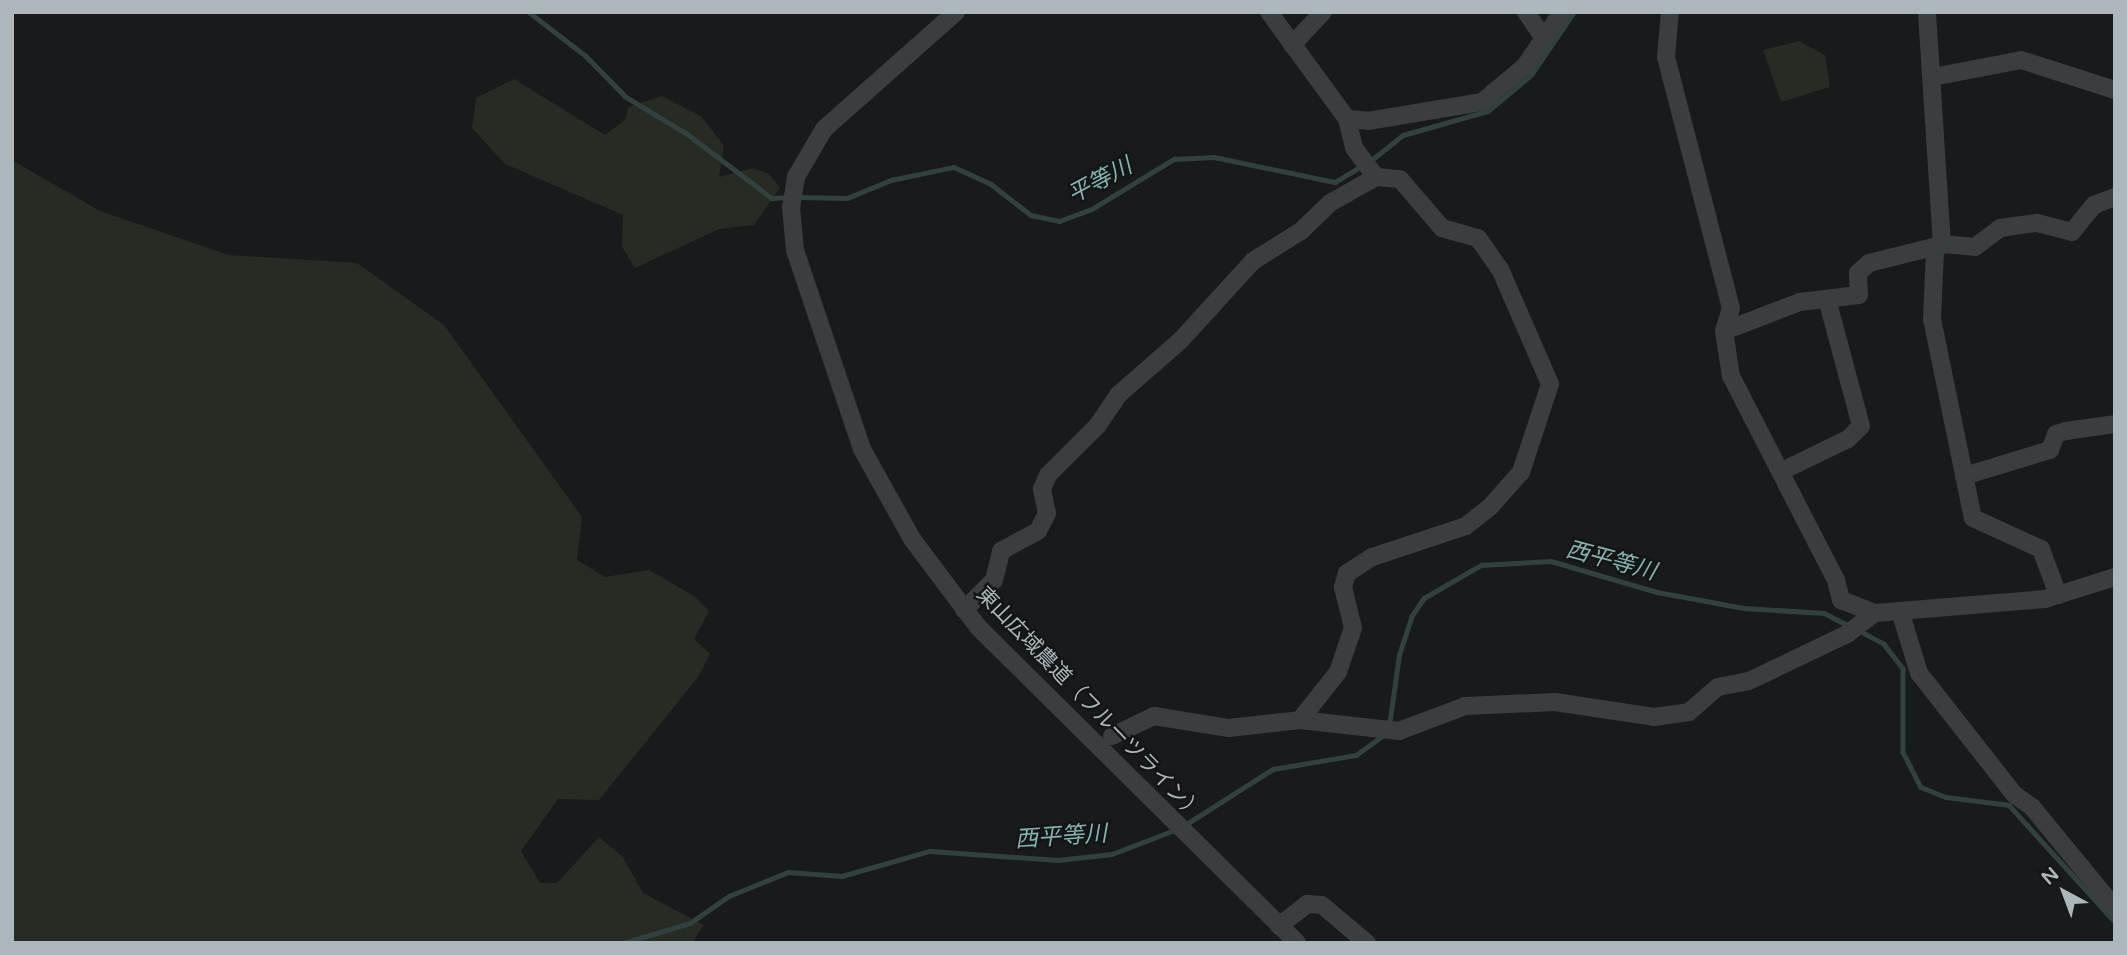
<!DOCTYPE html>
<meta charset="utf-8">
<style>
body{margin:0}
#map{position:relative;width:2127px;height:955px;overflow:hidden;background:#191a1b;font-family:"Varela Round","Noto Sans JP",sans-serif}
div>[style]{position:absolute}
.green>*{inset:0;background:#262b23}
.stream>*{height:4.5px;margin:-2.25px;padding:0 2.25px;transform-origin:2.25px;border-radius:2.25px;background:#31413f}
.minor>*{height:18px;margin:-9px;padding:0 9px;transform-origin:9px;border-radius:9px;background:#3a3e40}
span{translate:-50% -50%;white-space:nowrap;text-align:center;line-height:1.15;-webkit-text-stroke:5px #141516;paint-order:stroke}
.street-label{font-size:21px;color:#abb7ba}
.water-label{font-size:23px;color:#84b4b1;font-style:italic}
.frame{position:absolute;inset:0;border:14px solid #abb7ba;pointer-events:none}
.north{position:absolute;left:2029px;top:857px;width:70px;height:70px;-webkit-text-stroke:5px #141516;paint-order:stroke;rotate:319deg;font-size:19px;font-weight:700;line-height:28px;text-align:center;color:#abb7ba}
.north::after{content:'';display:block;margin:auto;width:24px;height:32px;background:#abb7ba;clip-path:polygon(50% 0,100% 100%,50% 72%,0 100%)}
</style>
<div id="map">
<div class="green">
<i style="clip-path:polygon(1799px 41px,1825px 55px,1830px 87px,1781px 102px,1763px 50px)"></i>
<i style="clip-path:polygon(514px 79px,605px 135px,626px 119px,628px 107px,662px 96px,701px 116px,724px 146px,719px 177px,753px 168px,769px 174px,780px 188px,754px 225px,719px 229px,635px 268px,622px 247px,623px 215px,505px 164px,472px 128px,476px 98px)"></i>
<i style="clip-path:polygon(12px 160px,100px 211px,229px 255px,357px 263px,444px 325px,582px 517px,577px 560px,605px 577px,649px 570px,694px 596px,709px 611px,694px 639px,710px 654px,699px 676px,599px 800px,558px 799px,521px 851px,540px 883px,557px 883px,599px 837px,623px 857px,643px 893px,704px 925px,692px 943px,12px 943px)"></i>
</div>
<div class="stream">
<i style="left:529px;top:12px;width:72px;rotate:37.7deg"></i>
<i style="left:586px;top:56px;width:57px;rotate:45.7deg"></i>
<i style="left:626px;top:97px;width:70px;rotate:31deg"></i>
<i style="left:686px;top:133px;width:108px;rotate:37.1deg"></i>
<i style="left:772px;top:198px;width:17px;rotate:-3deg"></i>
<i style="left:1369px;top:162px;width:43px;rotate:-38.5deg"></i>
<i style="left:1403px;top:135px;width:88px;rotate:-15.8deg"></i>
<i style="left:1488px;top:111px;width:56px;rotate:-39.9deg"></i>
<i style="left:1531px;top:75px;width:76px;rotate:-55.7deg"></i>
<i style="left:798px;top:197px;width:49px;rotate:1.2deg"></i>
<i style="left:847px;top:198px;width:48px;rotate:-22.2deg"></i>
<i style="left:891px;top:180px;width:64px;rotate:-11.7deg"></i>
<i style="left:954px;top:167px;width:41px;rotate:24.7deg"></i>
<i style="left:991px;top:184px;width:51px;rotate:37.8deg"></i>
<i style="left:1031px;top:215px;width:29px;rotate:12deg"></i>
<i style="left:1059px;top:221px;width:35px;rotate:-20deg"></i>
<i style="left:1092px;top:209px;width:96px;rotate:-31.4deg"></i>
<i style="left:1174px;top:159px;width:40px;rotate:-2.9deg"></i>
<i style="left:1214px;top:157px;width:124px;rotate:11.7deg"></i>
<i style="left:1335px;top:182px;width:31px;rotate:-31deg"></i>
<i style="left:1860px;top:631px;width:27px;rotate:28deg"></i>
<i style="left:1884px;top:644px;width:31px;rotate:52deg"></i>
<i style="left:1903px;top:668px;width:84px;rotate:90deg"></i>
<i style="left:1903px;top:752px;width:39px;rotate:63deg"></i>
<i style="left:1921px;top:787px;width:27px;rotate:22deg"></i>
<i style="left:1946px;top:797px;width:64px;rotate:7.2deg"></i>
<i style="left:2009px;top:805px;width:158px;rotate:47.8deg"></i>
<i style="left:1389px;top:726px;width:72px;rotate:-82deg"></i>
<i style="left:1399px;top:655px;width:40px;rotate:-72deg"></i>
<i style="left:1411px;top:617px;width:23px;rotate:-56deg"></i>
<i style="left:1424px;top:598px;width:66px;rotate:-30.1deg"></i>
<i style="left:1481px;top:565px;width:70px;rotate:-3.3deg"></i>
<i style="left:1551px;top:561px;width:110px;rotate:16.3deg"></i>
<i style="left:1657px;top:592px;width:88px;rotate:10.4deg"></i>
<i style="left:1744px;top:608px;width:80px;rotate:3.6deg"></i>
<i style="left:1824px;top:613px;width:28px;rotate:27deg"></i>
<i style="left:1185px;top:825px;width:104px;rotate:-32.5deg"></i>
<i style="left:1273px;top:769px;width:84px;rotate:-9.6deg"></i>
<i style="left:1356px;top:755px;width:36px;rotate:-36deg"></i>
<i style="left:623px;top:943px;width:70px;rotate:-16.6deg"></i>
<i style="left:690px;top:923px;width:47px;rotate:-34.7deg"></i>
<i style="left:729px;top:896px;width:64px;rotate:-22.1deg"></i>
<i style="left:788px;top:872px;width:54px;rotate:4.2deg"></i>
<i style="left:842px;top:876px;width:91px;rotate:-15.9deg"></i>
<i style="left:930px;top:851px;width:128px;rotate:4deg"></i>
<i style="left:1058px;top:860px;width:54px;rotate:-6.3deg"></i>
<i style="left:1112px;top:854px;width:70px;rotate:-21deg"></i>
</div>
<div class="minor">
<i style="left:956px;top:12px;width:176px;rotate:138.4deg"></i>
<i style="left:824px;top:129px;width:56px;rotate:120.3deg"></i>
<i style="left:796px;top:177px;width:30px;rotate:99deg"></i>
<i style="left:791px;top:207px;width:43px;rotate:84.7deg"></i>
<i style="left:795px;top:250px;width:210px;rotate:71.4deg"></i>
<i style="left:862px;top:449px;width:103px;rotate:60.9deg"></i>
<i style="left:912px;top:539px;width:110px;rotate:53.1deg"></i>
<i style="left:978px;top:627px;width:449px;rotate:44.7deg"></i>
<i style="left:1269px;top:12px;width:132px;rotate:53.9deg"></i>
<i style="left:1347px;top:119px;width:30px;rotate:76deg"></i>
<i style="left:1354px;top:148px;width:36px;rotate:53deg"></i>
<i style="left:1526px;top:12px;width:32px;rotate:56deg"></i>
<i style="left:1670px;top:12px;width:45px;rotate:95.1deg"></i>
<i style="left:1666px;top:57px;width:259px;rotate:75.5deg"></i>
<i style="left:1731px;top:308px;width:24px;rotate:107deg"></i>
<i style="left:1724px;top:331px;width:46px;rotate:81.2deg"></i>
<i style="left:1731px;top:376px;width:229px;rotate:62.8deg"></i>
<i style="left:1836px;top:580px;width:21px;rotate:76deg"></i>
<i style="left:1841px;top:600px;width:36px;rotate:21deg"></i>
<i style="left:1292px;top:45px;width:45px;rotate:-46.8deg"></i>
<i style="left:1933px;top:77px;width:90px;rotate:-10.9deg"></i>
<i style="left:2021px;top:60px;width:99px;rotate:17.7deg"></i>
<i style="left:1347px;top:119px;width:21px;rotate:5deg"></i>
<i style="left:1368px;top:121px;width:116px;rotate:-9.5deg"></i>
<i style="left:1482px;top:102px;width:56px;rotate:-39.9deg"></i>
<i style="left:1525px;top:66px;width:65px;rotate:-55.6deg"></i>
<i style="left:1942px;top:244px;width:33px;rotate:5deg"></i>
<i style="left:1975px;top:247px;width:31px;rotate:-37deg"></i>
<i style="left:2000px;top:228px;width:37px;rotate:-8deg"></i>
<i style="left:2037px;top:223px;width:36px;rotate:14deg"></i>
<i style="left:2072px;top:232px;width:35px;rotate:-51deg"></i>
<i style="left:2094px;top:205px;width:22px;rotate:-21deg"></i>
<i style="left:1935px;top:251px;width:68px;rotate:92.5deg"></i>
<i style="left:1932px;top:319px;width:203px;rotate:78.4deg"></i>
<i style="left:1973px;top:518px;width:75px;rotate:24.5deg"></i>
<i style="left:2041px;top:549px;width:49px;rotate:69.7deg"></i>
<i style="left:1724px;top:331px;width:81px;rotate:-20.9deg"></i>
<i style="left:1800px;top:302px;width:59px;rotate:-6.8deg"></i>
<i style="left:1859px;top:295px;width:22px;rotate:-93deg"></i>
<i style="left:1858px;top:273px;width:15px;rotate:-42deg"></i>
<i style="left:1869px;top:263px;width:75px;rotate:-13.9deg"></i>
<i style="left:1942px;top:245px;width:233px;rotate:-93.7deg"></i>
<i style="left:1782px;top:471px;width:73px;rotate:-25.9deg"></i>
<i style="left:1848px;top:439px;width:18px;rotate:-45deg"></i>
<i style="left:1861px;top:426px;width:131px;rotate:-105deg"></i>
<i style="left:1964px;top:476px;width:90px;rotate:-16.8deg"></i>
<i style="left:2050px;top:450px;width:17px;rotate:-69deg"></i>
<i style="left:2056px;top:434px;width:10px;rotate:-17deg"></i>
<i style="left:2066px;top:431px;width:49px;rotate:-8.1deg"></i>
<i style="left:964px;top:610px;width:42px;rotate:-45deg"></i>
<i style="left:994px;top:580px;width:30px;rotate:-76deg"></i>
<i style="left:1001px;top:551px;width:42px;rotate:-28.4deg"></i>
<i style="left:1038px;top:531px;width:20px;rotate:-63deg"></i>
<i style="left:1047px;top:513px;width:25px;rotate:-102deg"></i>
<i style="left:1042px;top:489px;width:15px;rotate:-67deg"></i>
<i style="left:1048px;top:475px;width:71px;rotate:-45deg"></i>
<i style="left:1098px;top:425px;width:36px;rotate:-56deg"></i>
<i style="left:1118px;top:395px;width:82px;rotate:-41.1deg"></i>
<i style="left:1180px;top:341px;width:108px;rotate:-47.6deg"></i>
<i style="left:1253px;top:261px;width:57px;rotate:-32deg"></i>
<i style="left:1301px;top:231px;width:40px;rotate:-44deg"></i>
<i style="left:1330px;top:203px;width:53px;rotate:-29.5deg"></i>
<i style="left:1376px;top:177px;width:24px;rotate:5deg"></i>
<i style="left:1400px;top:179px;width:65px;rotate:49.4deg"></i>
<i style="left:1442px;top:228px;width:37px;rotate:16deg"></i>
<i style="left:1478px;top:238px;width:38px;rotate:55deg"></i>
<i style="left:1500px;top:269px;width:125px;rotate:66.5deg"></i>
<i style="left:1550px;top:384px;width:93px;rotate:108.2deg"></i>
<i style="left:1521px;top:472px;width:47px;rotate:131.5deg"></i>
<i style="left:1490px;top:507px;width:31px;rotate:142deg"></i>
<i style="left:1466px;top:526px;width:99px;rotate:161.7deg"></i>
<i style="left:1372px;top:557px;width:30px;rotate:147deg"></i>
<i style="left:1347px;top:573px;width:15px;rotate:106deg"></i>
<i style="left:1343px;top:587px;width:42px;rotate:76.3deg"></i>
<i style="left:1353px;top:628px;width:46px;rotate:108.8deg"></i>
<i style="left:1338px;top:672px;width:61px;rotate:128.4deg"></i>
<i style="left:1901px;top:614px;width:62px;rotate:73deg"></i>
<i style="left:1919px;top:673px;width:154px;rotate:51.9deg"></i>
<i style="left:2014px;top:794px;width:22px;rotate:36deg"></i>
<i style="left:2032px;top:807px;width:131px;rotate:50.6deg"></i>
<i style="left:1112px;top:736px;width:47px;rotate:-25.5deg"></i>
<i style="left:1154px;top:716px;width:76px;rotate:9.1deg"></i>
<i style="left:1229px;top:728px;width:71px;rotate:-6.4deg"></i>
<i style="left:1300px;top:720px;width:100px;rotate:6.3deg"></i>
<i style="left:1399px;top:731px;width:71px;rotate:-20.7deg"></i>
<i style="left:1465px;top:706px;width:90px;rotate:-2.5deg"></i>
<i style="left:1555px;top:702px;width:100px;rotate:8.6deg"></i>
<i style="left:1654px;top:717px;width:35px;rotate:-8deg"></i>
<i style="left:1689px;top:712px;width:38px;rotate:-41deg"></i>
<i style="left:1718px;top:687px;width:32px;rotate:-11deg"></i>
<i style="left:1749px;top:681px;width:109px;rotate:-25.6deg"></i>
<i style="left:1847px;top:634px;width:35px;rotate:-37deg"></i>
<i style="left:1875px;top:613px;width:171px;rotate:-4.7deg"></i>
<i style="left:2045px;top:599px;width:73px;rotate:-17.4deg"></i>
<i style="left:1279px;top:926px;width:36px;rotate:-38deg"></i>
<i style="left:1307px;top:904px;width:15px;rotate:4deg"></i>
<i style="left:1322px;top:905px;width:59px;rotate:40.2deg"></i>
</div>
<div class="street-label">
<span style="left:1089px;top:704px;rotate:46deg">東山広域農道（フルーツライン）</span>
</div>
<div class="water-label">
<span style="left:1100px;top:181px;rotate:-28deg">平等川</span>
<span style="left:1611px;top:561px;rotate:15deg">西平等川</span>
<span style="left:1061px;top:837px;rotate:-4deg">西平等川</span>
</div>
<div class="frame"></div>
<div class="north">N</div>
</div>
